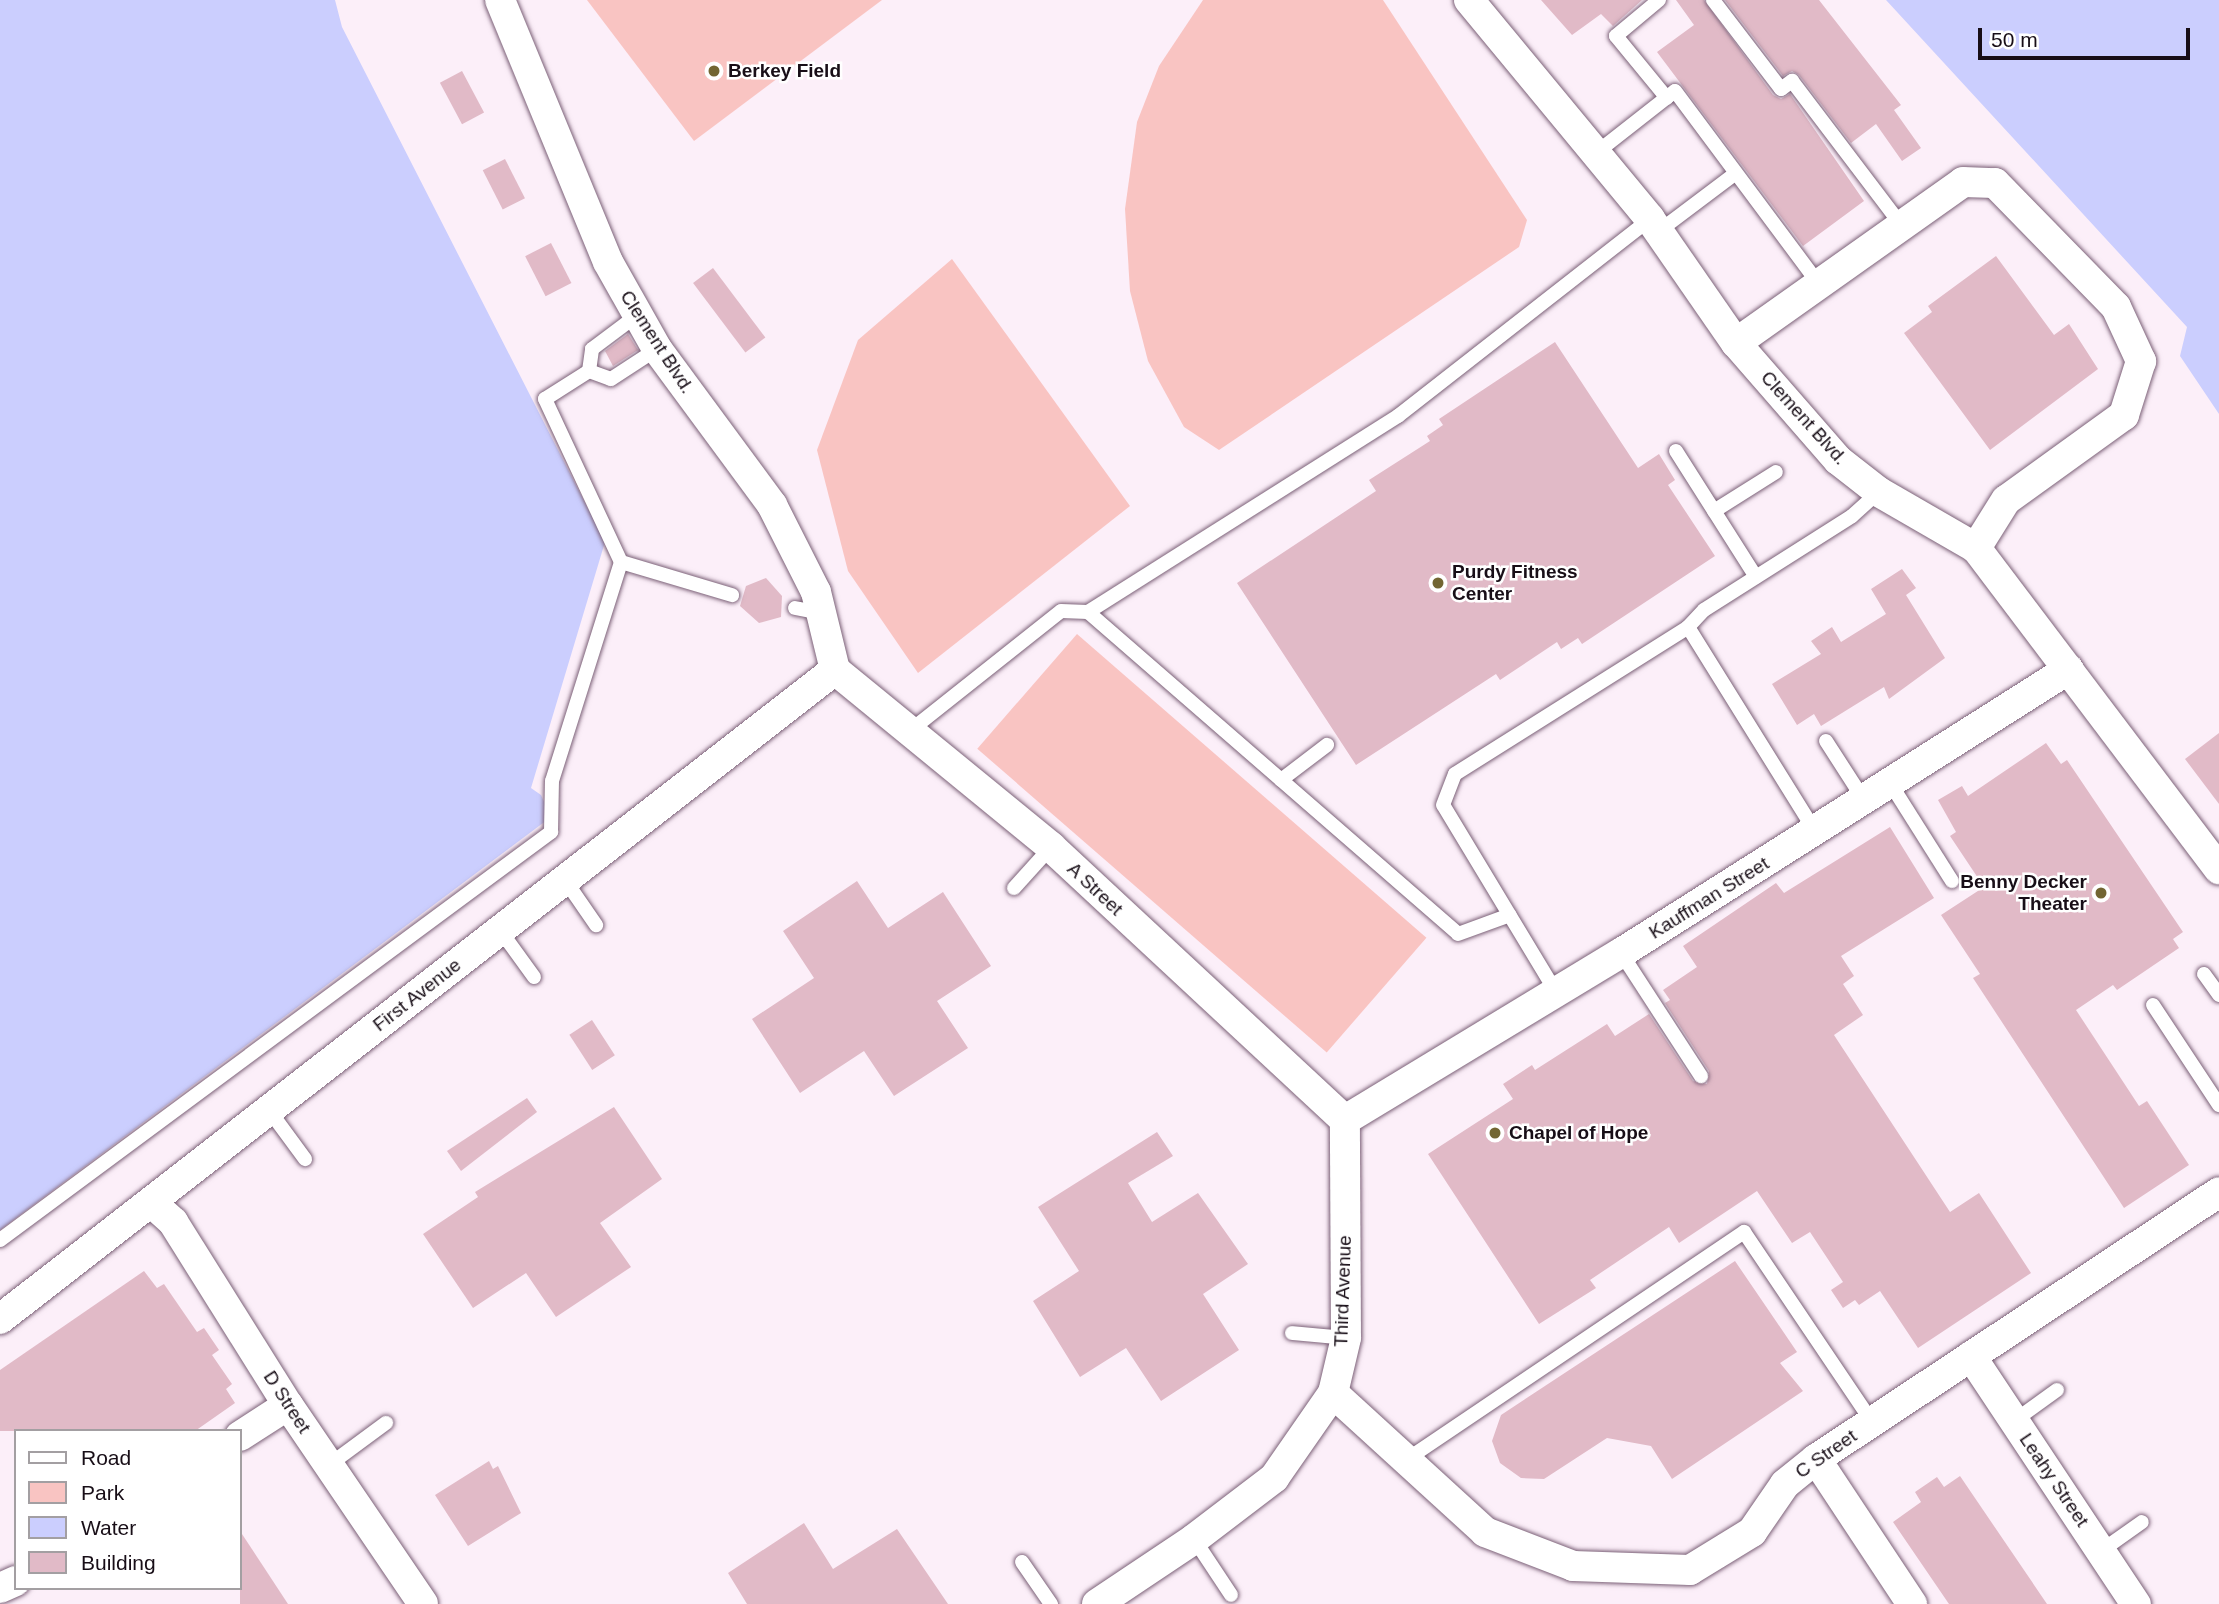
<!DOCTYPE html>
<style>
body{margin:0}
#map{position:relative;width:2219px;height:1604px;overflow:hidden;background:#fceff9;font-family:Helvetica,sans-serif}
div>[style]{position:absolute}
.green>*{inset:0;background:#f9c4c2;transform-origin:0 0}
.water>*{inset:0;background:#cbcefe}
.building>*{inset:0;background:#e1bac7;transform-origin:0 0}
.roads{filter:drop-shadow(0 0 2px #7b6077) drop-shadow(0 0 2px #7b6077)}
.lane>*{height:14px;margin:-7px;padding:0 7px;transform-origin:7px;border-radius:7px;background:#fff}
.street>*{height:30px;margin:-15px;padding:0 15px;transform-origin:15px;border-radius:15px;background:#fff}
.dots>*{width:19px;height:19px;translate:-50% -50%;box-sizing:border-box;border:4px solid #fff;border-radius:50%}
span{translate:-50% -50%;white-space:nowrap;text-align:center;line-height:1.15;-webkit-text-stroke:5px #fff;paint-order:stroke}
.poi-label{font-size:19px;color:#180e17;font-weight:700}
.left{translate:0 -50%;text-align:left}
.right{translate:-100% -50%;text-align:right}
.street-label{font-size:19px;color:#180e17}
.legend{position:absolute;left:14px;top:1429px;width:228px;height:161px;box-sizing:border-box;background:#fff;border:2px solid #a39fa2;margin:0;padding:9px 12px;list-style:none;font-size:21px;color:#180e17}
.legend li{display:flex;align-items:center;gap:14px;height:35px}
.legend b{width:35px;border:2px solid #a39fa2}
.scale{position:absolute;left:1978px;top:28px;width:212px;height:32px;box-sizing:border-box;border:4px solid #180e17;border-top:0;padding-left:9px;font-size:21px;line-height:24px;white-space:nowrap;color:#180e17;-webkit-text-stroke:5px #fff;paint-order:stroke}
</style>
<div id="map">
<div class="green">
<i style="clip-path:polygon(587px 0,882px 0,694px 141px)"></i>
<i style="clip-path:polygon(1203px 0,1383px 0,1527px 220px,1519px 247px,1219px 450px,1184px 427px,1148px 361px,1130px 291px,1125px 209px,1137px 122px,1159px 66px)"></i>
<i style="clip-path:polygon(952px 259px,1130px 506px,918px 673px,848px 571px,817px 450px,858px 340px)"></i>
<i style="left:1077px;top:634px;width:463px;height:152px;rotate:41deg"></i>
</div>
<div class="water">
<i style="clip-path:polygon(0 0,335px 0,342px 27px,605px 542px,531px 788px,541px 795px,551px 817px,0 1230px)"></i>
<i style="clip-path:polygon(1886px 0,2219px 0,2219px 414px,2180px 356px,2187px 327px)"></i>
</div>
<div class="building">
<i style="clip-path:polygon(1541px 0,1642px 0,1613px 26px,1601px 14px,1572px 35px)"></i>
<i style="clip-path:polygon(1676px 0,1704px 0,1773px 95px,1781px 99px,1790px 94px,1864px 201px,1803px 246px,1657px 52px,1694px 25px)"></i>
<i style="clip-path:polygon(1725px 0,1819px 0,1901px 105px,1894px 110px,1921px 148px,1902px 161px,1876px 124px,1851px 143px,1799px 75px,1792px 71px,1783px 76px)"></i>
<i style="left:462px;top:71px;width:47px;height:25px;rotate:62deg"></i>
<i style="left:505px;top:159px;width:44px;height:25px;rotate:63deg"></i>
<i style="left:551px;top:243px;width:45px;height:29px;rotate:63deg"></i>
<i style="clip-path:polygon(1996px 256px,2054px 335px,2069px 324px,2098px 369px,1990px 450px,1904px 333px,1932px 312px,1928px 306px)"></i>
<i style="left:713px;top:268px;width:87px;height:25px;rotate:53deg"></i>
<i style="clip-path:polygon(628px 334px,638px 350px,613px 366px,605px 351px)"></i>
<i style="clip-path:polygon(1555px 342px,1638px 468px,1659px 454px,1675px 480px,1668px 485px,1715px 556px,1582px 644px,1578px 638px,1561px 649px,1557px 642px,1500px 680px,1496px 674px,1356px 765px,1237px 583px,1376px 491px,1369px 480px,1430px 441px,1427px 436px,1443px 425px,1439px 419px)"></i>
<i style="clip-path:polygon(1902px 569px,1916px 588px,1906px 595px,1945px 658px,1889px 699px,1884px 687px,1821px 726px,1814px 714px,1797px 725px,1772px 684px,1821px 654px,1811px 641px,1832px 627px,1841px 642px,1886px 614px,1871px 589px)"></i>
<i style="clip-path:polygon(766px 578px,782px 596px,781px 617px,759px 623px,740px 606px,746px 586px)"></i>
<i style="clip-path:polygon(2219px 733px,2219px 804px,2185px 759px)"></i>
<i style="clip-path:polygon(2046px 743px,2061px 764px,2067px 760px,2183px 932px,2173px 939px,2179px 948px,2117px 990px,2113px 985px,2076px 1010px,2139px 1106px,2147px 1101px,2189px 1165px,2124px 1208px,1973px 978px,1980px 974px,1941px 915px,1984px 887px,1950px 836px,1956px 832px,1938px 800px,1962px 786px,1968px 796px)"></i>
<i style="clip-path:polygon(1890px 827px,1934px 898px,1841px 956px,1854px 976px,1843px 984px,1863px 1015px,1834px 1035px,1950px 1212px,1979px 1193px,2031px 1273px,1918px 1348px,1880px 1291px,1859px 1305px,1855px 1300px,1843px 1308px,1831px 1290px,1843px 1282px,1810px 1232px,1792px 1243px,1757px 1191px,1679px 1243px,1669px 1227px,1590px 1280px,1596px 1288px,1539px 1324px,1428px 1154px,1513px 1099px,1503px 1084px,1532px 1065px,1535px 1070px,1607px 1024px,1615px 1036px,1649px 1014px,1693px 1081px,1707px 1084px,1709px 1071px,1665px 1003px,1670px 1000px,1663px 990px,1697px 967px,1683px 946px,1776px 883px,1784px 893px)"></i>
<i style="clip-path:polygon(857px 881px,888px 928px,943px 892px,991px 966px,937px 1001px,968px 1048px,894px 1096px,864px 1051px,800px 1093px,752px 1019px,814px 978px,783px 931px)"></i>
<i style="left:592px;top:1020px;width:42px;height:27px;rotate:57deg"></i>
<i style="clip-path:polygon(527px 1098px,537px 1112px,461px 1171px,447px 1151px)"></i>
<i style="clip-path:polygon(614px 1107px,662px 1179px,600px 1223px,631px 1267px,556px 1317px,526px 1273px,473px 1308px,423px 1234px,478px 1197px,475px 1192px)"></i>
<i style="clip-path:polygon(1157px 1132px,1173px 1156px,1128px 1183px,1152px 1222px,1198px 1193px,1248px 1264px,1203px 1294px,1239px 1350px,1161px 1401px,1126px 1348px,1080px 1377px,1033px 1301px,1079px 1271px,1038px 1207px)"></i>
<i style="clip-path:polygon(1735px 1261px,1797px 1352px,1780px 1363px,1803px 1391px,1672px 1479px,1651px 1446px,1607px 1438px,1544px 1479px,1521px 1478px,1500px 1463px,1492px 1441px,1501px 1415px)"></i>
<i style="clip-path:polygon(144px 1271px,157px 1288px,164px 1284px,197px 1332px,204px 1328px,219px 1350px,212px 1355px,232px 1384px,226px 1389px,235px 1403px,195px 1431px,0 1431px,0 1370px)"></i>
<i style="clip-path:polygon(489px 1461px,493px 1469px,498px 1466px,521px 1513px,468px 1546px,435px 1495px)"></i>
<i style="clip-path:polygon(1960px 1476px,2047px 1604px,1949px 1604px,1893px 1522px,1921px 1502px,1915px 1492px,1937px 1477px,1944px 1487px)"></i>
<i style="clip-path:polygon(804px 1523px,833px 1569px,897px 1529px,948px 1604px,747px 1604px,728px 1573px)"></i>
<i style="clip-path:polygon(240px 1531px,288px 1604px,240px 1604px)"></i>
</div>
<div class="roads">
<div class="lane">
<i style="left:1659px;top:0;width:56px;rotate:140.1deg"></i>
<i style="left:1616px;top:36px;width:80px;rotate:50.6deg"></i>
<i style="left:1713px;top:0;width:112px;rotate:52.6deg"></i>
<i style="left:1781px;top:89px;width:14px;rotate:-36deg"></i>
<i style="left:1792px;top:81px;width:182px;rotate:52.8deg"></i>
<i style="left:1596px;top:153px;width:100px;rotate:-38.1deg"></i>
<i style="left:1675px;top:91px;width:241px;rotate:53.3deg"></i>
<i style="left:1659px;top:231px;width:96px;rotate:-37deg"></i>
<i style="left:589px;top:371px;width:22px;rotate:-82deg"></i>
<i style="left:592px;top:349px;width:55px;rotate:-36.9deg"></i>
<i style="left:1676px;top:451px;width:149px;rotate:57.6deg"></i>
<i style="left:1714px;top:511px;width:73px;rotate:-32.2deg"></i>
<i style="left:621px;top:562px;width:116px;rotate:16.6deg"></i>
<i style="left:795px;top:608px;width:26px;rotate:11deg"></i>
<i style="left:1088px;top:612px;width:367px;rotate:-32.3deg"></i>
<i style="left:1398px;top:416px;width:320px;rotate:-38deg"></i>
<i style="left:1688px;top:627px;width:240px;rotate:58.1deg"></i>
<i style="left:911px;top:730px;width:191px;rotate:-38.4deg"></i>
<i style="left:1061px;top:611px;width:27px;rotate:2deg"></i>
<i style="left:1088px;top:612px;width:490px;rotate:41deg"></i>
<i style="left:1458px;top:934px;width:55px;rotate:-20.1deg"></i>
<i style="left:1826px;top:741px;width:70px;rotate:57.2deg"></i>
<i style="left:1281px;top:780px;width:58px;rotate:-37.3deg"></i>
<i style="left:1890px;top:783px;width:116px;rotate:57.7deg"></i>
<i style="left:565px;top:880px;width:55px;rotate:55.4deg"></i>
<i style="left:1014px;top:888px;width:55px;rotate:-47.9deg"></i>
<i style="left:500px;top:930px;width:58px;rotate:54.1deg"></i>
<i style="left:1621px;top:953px;width:147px;rotate:57deg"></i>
<i style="left:2204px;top:974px;width:26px;rotate:54deg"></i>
<i style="left:1556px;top:992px;width:218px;rotate:-121.1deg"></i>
<i style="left:1443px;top:805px;width:33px;rotate:-69deg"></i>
<i style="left:1455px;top:774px;width:275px;rotate:-32.2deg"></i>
<i style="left:1688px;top:627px;width:23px;rotate:-47deg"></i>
<i style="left:1704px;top:610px;width:175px;rotate:-32.4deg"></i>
<i style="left:1852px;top:516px;width:36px;rotate:-42deg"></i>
<i style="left:2153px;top:1005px;width:120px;rotate:56.6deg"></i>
<i style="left:269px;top:1110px;width:61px;rotate:53.7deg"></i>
<i style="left:0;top:1240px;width:686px;rotate:-36.52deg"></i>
<i style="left:551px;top:832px;width:51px;rotate:-88.9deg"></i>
<i style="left:552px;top:781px;width:230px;rotate:-72.5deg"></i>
<i style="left:621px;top:562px;width:180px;rotate:-115deg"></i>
<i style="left:545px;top:399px;width:52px;rotate:-32.5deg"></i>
<i style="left:589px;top:371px;width:23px;rotate:20deg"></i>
<i style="left:611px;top:379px;width:55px;rotate:-33.1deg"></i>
<i style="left:1292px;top:1333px;width:54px;rotate:5.3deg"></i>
<i style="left:2014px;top:1421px;width:53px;rotate:-35.8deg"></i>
<i style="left:1406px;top:1460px;width:408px;rotate:-34deg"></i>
<i style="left:1744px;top:1232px;width:229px;rotate:56deg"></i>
<i style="left:329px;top:1465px;width:71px;rotate:-36.4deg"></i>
<i style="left:1194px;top:1539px;width:67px;rotate:56.5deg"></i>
<i style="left:2101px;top:1551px;width:50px;rotate:-35.3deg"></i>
<i style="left:1022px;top:1562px;width:51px;rotate:55.4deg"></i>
</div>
<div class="street">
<i style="left:500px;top:0;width:283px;rotate:67.6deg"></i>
<i style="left:608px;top:262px;width:100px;rotate:60.6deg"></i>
<i style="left:657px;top:349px;width:194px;rotate:53.6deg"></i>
<i style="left:772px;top:505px;width:97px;rotate:63.2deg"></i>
<i style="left:816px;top:592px;width:80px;rotate:76.3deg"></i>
<i style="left:1469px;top:0;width:284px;rotate:50.4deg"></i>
<i style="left:1650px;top:219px;width:151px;rotate:55.3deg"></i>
<i style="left:1736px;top:343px;width:155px;rotate:48.9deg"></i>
<i style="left:1838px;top:460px;width:52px;rotate:38deg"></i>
<i style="left:1879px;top:492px;width:112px;rotate:30deg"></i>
<i style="left:1976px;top:548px;width:403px;rotate:52.9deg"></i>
<i style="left:1736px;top:343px;width:278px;rotate:-35.3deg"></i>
<i style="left:1963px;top:182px;width:32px;rotate:2deg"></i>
<i style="left:1995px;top:183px;width:173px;rotate:45.7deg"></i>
<i style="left:2116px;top:307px;width:60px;rotate:65.2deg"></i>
<i style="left:2141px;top:361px;width:57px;rotate:107.5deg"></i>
<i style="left:2124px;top:415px;width:145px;rotate:144.2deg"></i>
<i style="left:2006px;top:500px;width:57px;rotate:122deg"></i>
<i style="left:835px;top:670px;width:279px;rotate:39.3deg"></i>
<i style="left:1051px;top:847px;width:401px;rotate:42.9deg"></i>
<i style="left:1345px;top:1120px;width:323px;rotate:-31.2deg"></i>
<i style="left:1621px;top:953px;width:530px;rotate:-32.37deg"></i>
<i style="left:151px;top:1202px;width:30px;rotate:42deg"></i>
<i style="left:173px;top:1222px;width:216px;rotate:57.9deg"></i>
<i style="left:288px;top:1405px;width:240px;rotate:55.8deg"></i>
<i style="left:0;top:1319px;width:1058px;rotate:-37.86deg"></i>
<i style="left:1971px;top:1356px;width:298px;rotate:56.4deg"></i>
<i style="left:1333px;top:1393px;width:206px;rotate:42.4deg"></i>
<i style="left:1485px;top:1532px;width:94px;rotate:21.1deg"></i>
<i style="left:1573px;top:1566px;width:117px;rotate:2deg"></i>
<i style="left:1690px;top:1570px;width:73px;rotate:-31.5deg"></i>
<i style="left:1752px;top:1532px;width:58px;rotate:-55.5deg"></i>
<i style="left:1785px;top:1484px;width:40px;rotate:-39deg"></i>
<i style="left:1816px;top:1459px;width:483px;rotate:-33.5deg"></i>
<i style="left:240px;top:1436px;width:57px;rotate:-32.9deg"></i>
<i style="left:1816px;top:1459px;width:174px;rotate:56.5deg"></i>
<i style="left:0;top:1588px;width:17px;rotate:-24deg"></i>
<i style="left:1097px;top:1604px;width:117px;rotate:-33.8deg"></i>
<i style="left:1194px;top:1539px;width:101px;rotate:-37.3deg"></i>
<i style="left:1274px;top:1478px;width:103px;rotate:-55.2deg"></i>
<i style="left:1333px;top:1393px;width:57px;rotate:-76.7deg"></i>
<i style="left:1346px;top:1338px;width:218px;rotate:-90.3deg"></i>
</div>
</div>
<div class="dots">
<i style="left:714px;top:71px;background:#726532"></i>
<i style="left:1438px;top:583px;background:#726532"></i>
<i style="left:2101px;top:893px;background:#726532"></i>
<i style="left:1495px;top:1133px;background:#726532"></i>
</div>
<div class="poi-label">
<span class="left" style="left:728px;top:71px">Berkey Field</span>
<span class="left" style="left:1452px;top:583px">Purdy Fitness<br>Center</span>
<span class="right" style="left:2087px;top:893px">Benny Decker<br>Theater</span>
<span class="left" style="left:1509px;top:1133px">Chapel of Hope</span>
</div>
<div class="street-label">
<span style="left:657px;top:342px;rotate:57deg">Clement Blvd.</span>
<span style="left:1804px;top:418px;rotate:48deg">Clement Blvd.</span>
<span style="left:1095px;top:889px;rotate:43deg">A Street</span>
<span style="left:1709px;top:898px;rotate:-32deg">Kauffman Street</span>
<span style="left:417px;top:995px;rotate:-38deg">First Avenue</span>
<span style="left:1343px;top:1291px;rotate:-88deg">Third Avenue</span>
<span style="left:287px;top:1402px;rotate:57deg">D Street</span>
<span style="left:1826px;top:1454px;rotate:-35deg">C Street</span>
<span style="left:2054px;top:1480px;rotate:56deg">Leahy Street</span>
</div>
<ul class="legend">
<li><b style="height:9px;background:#fff"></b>Road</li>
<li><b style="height:19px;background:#f9c4c2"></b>Park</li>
<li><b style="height:19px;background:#cbcefe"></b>Water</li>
<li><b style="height:19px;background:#e1bac7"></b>Building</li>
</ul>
<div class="scale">50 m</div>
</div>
